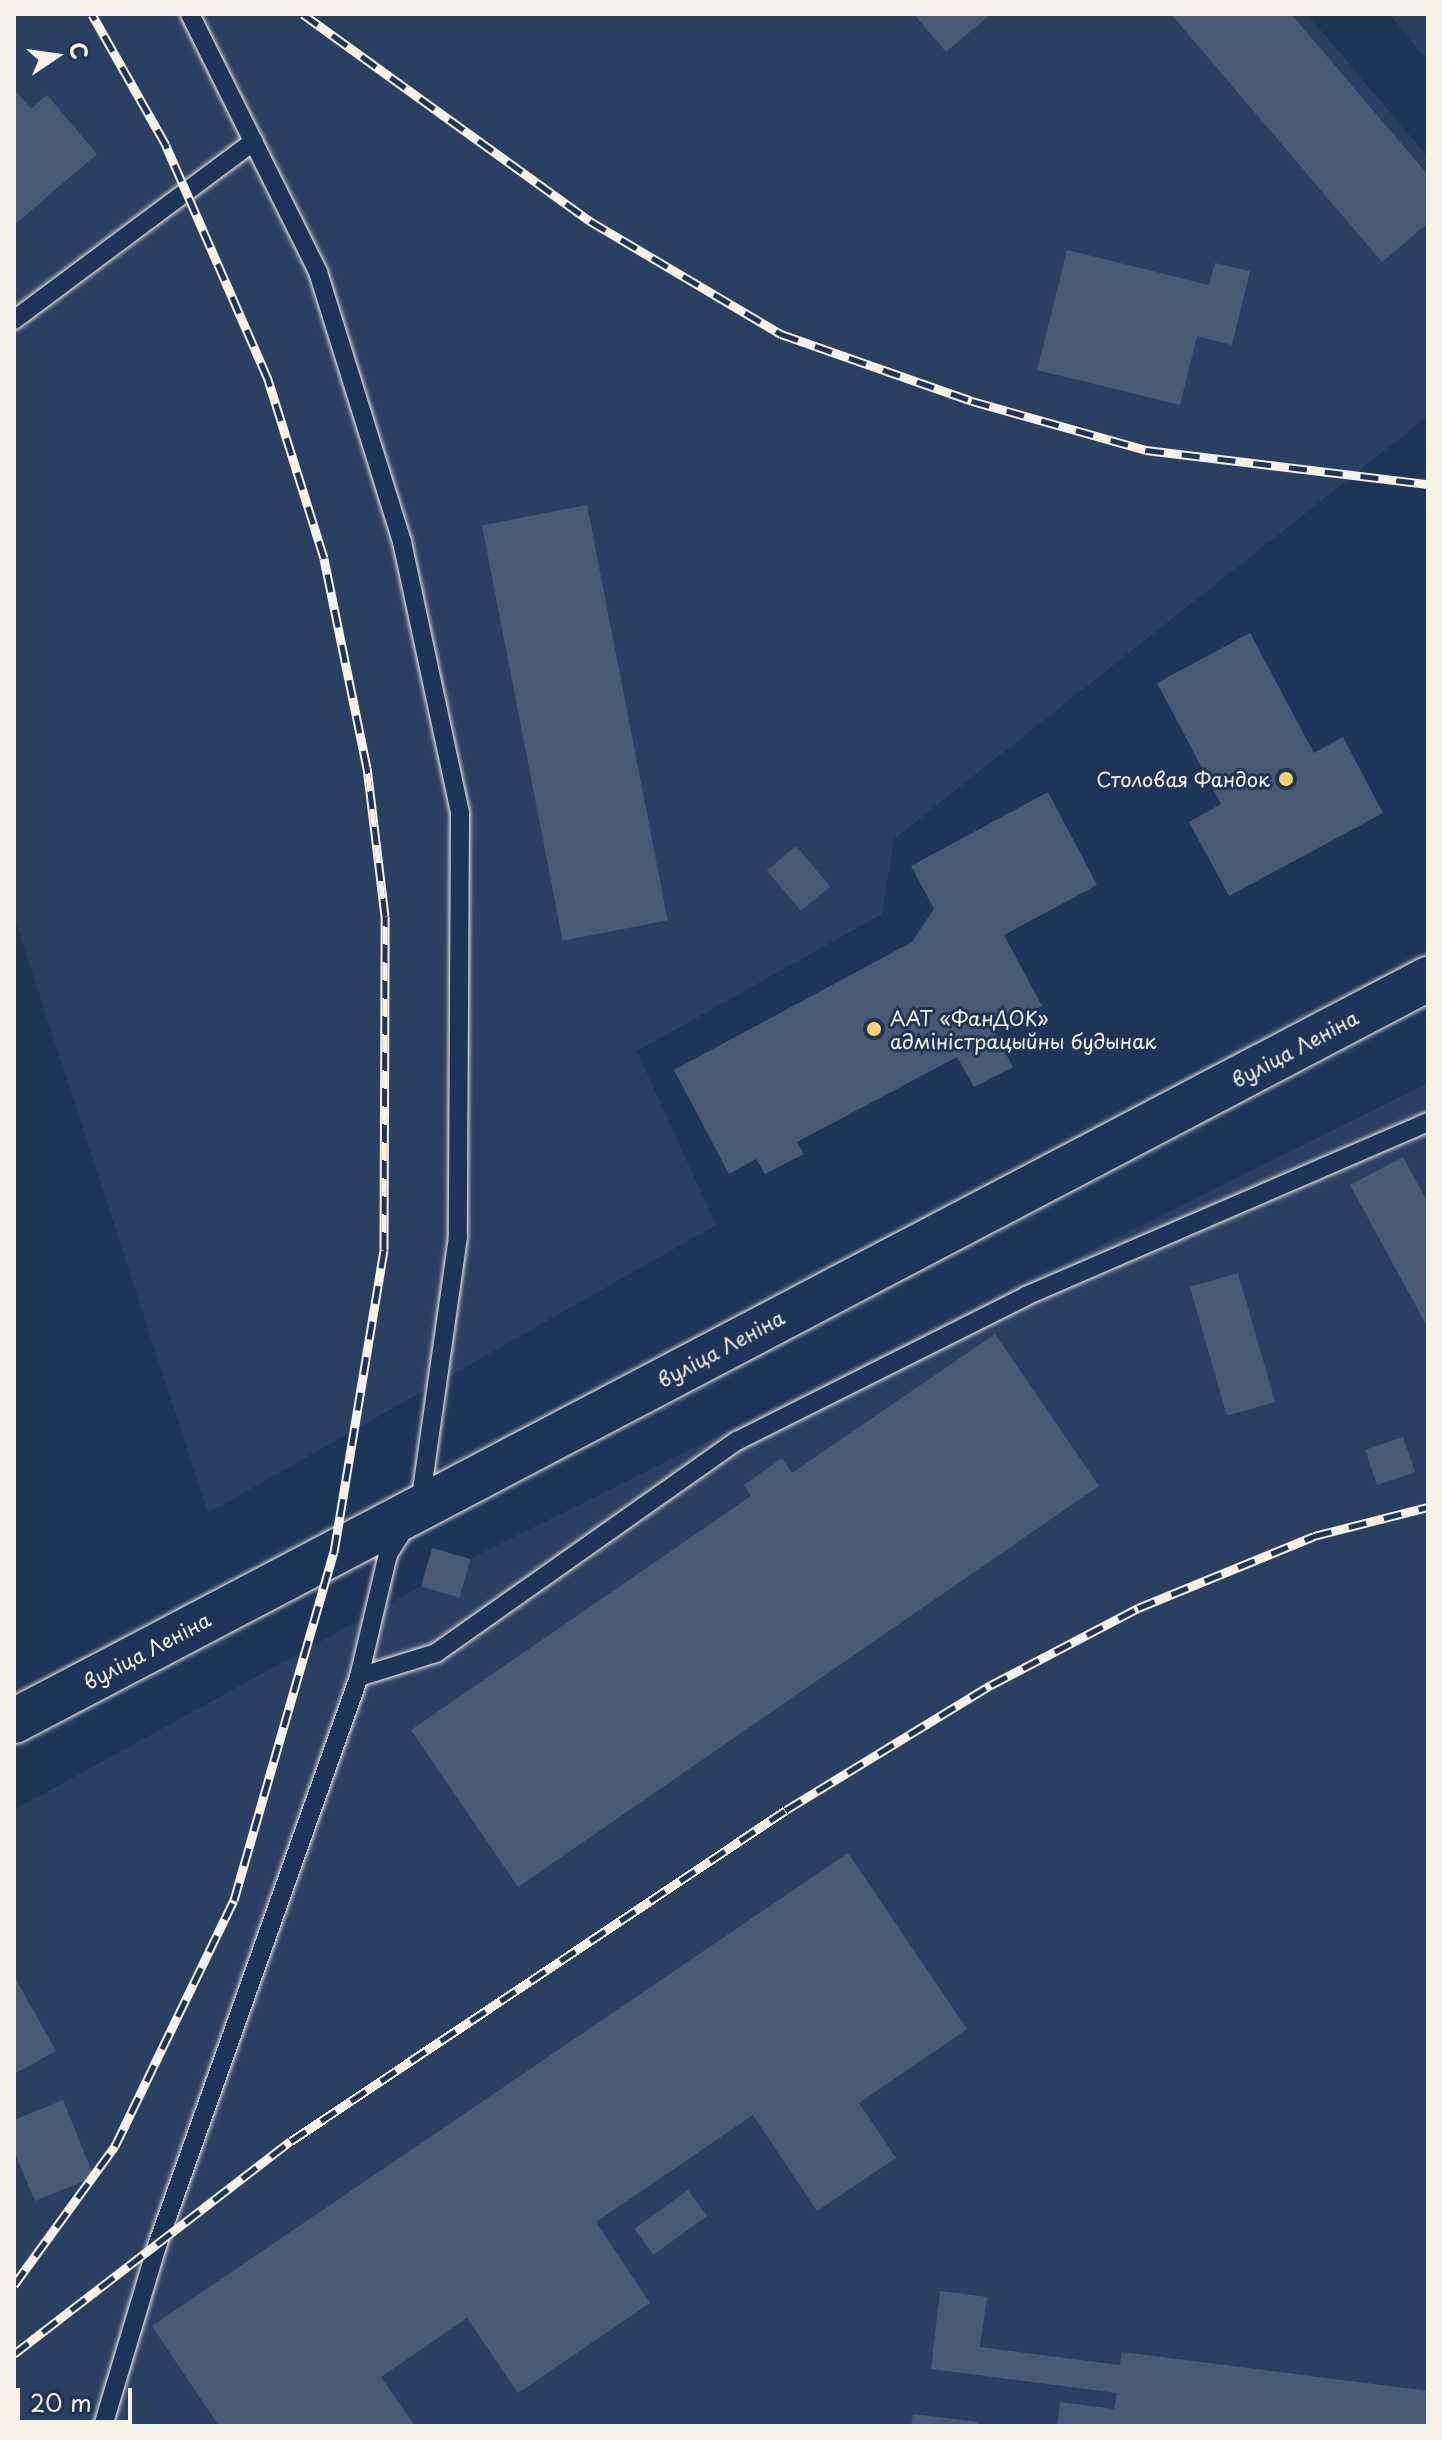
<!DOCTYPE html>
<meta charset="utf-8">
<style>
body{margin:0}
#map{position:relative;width:1442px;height:2440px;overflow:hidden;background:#1d3557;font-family:"Playpen Sans",sans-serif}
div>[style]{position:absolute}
.built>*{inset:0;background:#2a4060}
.building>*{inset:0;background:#485b74;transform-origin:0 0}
.roads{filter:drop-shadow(0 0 2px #f4f1e8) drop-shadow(0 0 2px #f4f1e8)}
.service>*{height:18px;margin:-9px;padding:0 9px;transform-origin:9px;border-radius:9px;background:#1d3557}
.secondary>*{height:44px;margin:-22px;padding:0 22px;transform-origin:22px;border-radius:22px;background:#1d3557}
.rail>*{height:9px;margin-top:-4.5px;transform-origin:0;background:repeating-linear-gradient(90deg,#1d3557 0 18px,#f4f1e8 0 36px);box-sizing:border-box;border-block:2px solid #f4f1e8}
.dots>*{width:22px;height:22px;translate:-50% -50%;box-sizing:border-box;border:4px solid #1d3557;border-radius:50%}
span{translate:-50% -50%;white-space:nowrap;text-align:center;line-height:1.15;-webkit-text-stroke:6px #1d3557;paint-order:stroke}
.poi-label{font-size:20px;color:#f4f1e8}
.right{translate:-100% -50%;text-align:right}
.left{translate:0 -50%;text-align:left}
.street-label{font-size:20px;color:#f4f1e8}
.frame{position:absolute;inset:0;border:16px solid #f4f1e8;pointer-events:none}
.north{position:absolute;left:16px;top:16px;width:80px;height:80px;-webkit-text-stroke:6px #1d3557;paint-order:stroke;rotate:77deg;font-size:22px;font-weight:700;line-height:32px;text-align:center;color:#f4f1e8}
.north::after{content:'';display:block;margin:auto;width:28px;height:36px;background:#f4f1e8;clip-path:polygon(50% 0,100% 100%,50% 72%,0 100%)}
.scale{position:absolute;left:16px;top:2388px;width:116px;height:36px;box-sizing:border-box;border:4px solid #f4f1e8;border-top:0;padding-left:10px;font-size:24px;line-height:28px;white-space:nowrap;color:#f4f1e8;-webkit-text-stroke:6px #1d3557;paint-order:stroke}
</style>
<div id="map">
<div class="built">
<i style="clip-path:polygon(14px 14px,1307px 14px,1428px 157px,1428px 416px,894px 839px,882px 914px,637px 1051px,716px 1225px,208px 1513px,14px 916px)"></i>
<i style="clip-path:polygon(1389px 14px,1428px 14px,1428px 61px)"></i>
<i style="clip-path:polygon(1428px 1083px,1428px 2426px,14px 2426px,14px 1810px,476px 1556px)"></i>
</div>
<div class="building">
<i style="clip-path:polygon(914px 14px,991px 14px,946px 52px)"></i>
<i style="clip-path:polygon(1171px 14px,1291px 14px,1428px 175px,1428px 223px,1382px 262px)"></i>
<i style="clip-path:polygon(14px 89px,31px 109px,47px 95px,97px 154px,14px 225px)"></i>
<i style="clip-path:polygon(1067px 250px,1209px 285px,1215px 263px,1250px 271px,1232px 345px,1197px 336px,1180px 405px,1037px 370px)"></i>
<i style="left:587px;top:505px;width:423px;height:107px;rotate:79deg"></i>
<i style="clip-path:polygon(1250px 633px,1314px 753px,1343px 737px,1383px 813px,1229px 896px,1189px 822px,1221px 804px,1157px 683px)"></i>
<i style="clip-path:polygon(1048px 792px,1097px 885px,1004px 935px,1042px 1006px,994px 1032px,1013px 1067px,974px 1087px,957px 1057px,797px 1142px,804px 1154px,765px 1174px,756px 1159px,729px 1174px,674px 1070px,912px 942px,934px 909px,911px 866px)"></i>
<i style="left:796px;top:846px;width:53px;height:38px;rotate:50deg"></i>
<i style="clip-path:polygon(1403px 1157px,1428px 1203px,1428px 1328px,1350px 1185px)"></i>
<i style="left:1238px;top:1273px;width:134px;height:50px;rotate:74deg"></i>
<i style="clip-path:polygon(995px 1334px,1099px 1486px,518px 1887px,411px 1730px,751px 1496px,744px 1485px,782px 1458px,792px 1473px)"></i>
<i style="left:1403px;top:1437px;width:37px;height:40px;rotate:71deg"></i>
<i style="left:432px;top:1548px;width:40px;height:40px;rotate:16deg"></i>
<i style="clip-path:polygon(848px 1853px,967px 2029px,859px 2103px,896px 2158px,817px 2211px,753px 2115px,596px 2222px,650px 2303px,518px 2393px,467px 2318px,381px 2377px,415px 2426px,219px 2426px,152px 2326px)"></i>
<i style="clip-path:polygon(14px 1976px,56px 2051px,14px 2074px)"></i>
<i style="clip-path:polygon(63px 2100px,94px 2177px,35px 2201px,14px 2151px,14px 2120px)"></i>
<i style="left:688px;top:2190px;width:32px;height:66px;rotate:54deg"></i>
<i style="clip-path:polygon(940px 2291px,987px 2297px,980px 2347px,1120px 2365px,1122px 2352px,1428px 2391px,1428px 2426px,1057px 2426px,1060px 2402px,1114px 2409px,1117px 2393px,931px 2369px)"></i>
<i style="clip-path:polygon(913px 2414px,978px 2422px,978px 2426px,911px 2426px)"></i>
</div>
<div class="roads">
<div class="service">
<i style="left:190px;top:14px;width:288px;rotate:63.6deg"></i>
<i style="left:318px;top:272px;width:283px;rotate:72.7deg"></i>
<i style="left:402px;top:542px;width:277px;rotate:77.9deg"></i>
<i style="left:460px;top:813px;width:424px;rotate:90.3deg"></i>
<i style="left:458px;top:1237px;width:269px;rotate:98.1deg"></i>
<i style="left:14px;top:320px;width:299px;rotate:-36.7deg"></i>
<i style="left:359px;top:1677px;width:81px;rotate:-17.3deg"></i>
<i style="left:436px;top:1653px;width:368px;rotate:-35.2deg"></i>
<i style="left:737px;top:1441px;width:323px;rotate:-26.6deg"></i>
<i style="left:1026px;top:1296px;width:438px;rotate:-23.4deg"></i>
<i style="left:103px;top:2426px;width:191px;rotate:-73.3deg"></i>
<i style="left:158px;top:2243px;width:601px;rotate:-70.45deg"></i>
<i style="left:359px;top:1677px;width:126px;rotate:-76.7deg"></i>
<i style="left:388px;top:1554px;width:31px;rotate:-57deg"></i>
</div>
<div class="secondary">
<i style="left:14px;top:1721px;width:1597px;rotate:-27.69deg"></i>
</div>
</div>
<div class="rail">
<i style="left:303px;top:14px;width:354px;rotate:35.8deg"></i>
<i style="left:590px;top:221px;width:222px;rotate:30.6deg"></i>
<i style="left:781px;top:334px;width:202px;rotate:19.3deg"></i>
<i style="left:972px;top:401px;width:181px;rotate:15.7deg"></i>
<i style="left:1146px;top:450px;width:284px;rotate:6.9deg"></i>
<i style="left:14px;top:2285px;width:172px;rotate:-54deg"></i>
<i style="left:115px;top:2146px;width:273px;rotate:-64.2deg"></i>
<i style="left:234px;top:1900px;width:362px;rotate:-74deg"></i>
<i style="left:334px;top:1552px;width:306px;rotate:-80.6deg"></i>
<i style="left:384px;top:1250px;width:334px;rotate:-89.8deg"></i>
<i style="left:385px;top:916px;width:149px;rotate:-96.9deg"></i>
<i style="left:367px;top:768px;width:214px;rotate:-101.6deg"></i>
<i style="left:324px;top:558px;width:188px;rotate:-107.4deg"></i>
<i style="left:268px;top:379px;width:255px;rotate:-113.6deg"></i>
<i style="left:166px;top:145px;width:150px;rotate:-119.5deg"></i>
<i style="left:14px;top:2354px;width:349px;rotate:-37.6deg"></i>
<i style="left:291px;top:2141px;width:595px;rotate:-33.77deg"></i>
<i style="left:786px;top:1810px;width:240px;rotate:-31.4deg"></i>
<i style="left:991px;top:1685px;width:166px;rotate:-27.6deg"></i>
<i style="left:1138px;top:1608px;width:190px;rotate:-22.2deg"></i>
<i style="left:1314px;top:1536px;width:118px;rotate:-14.3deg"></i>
</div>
<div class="dots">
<i style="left:1286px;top:779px;background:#ffd166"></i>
<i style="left:874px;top:1029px;background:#ffd166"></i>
</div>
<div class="poi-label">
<span class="right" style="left:1270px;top:779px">Столовая Фандок</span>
<span class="left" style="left:890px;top:1030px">ААТ «ФанДОК»<br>адміністрацыйны будынак</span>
</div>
<div class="street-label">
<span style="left:1295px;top:1049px;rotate:-28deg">вуліца Леніна</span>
<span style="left:721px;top:1349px;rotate:-28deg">вуліца Леніна</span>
<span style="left:147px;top:1651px;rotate:-28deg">вуліца Леніна</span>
</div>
<div class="frame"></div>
<div class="north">С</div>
<div class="scale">20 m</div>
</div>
